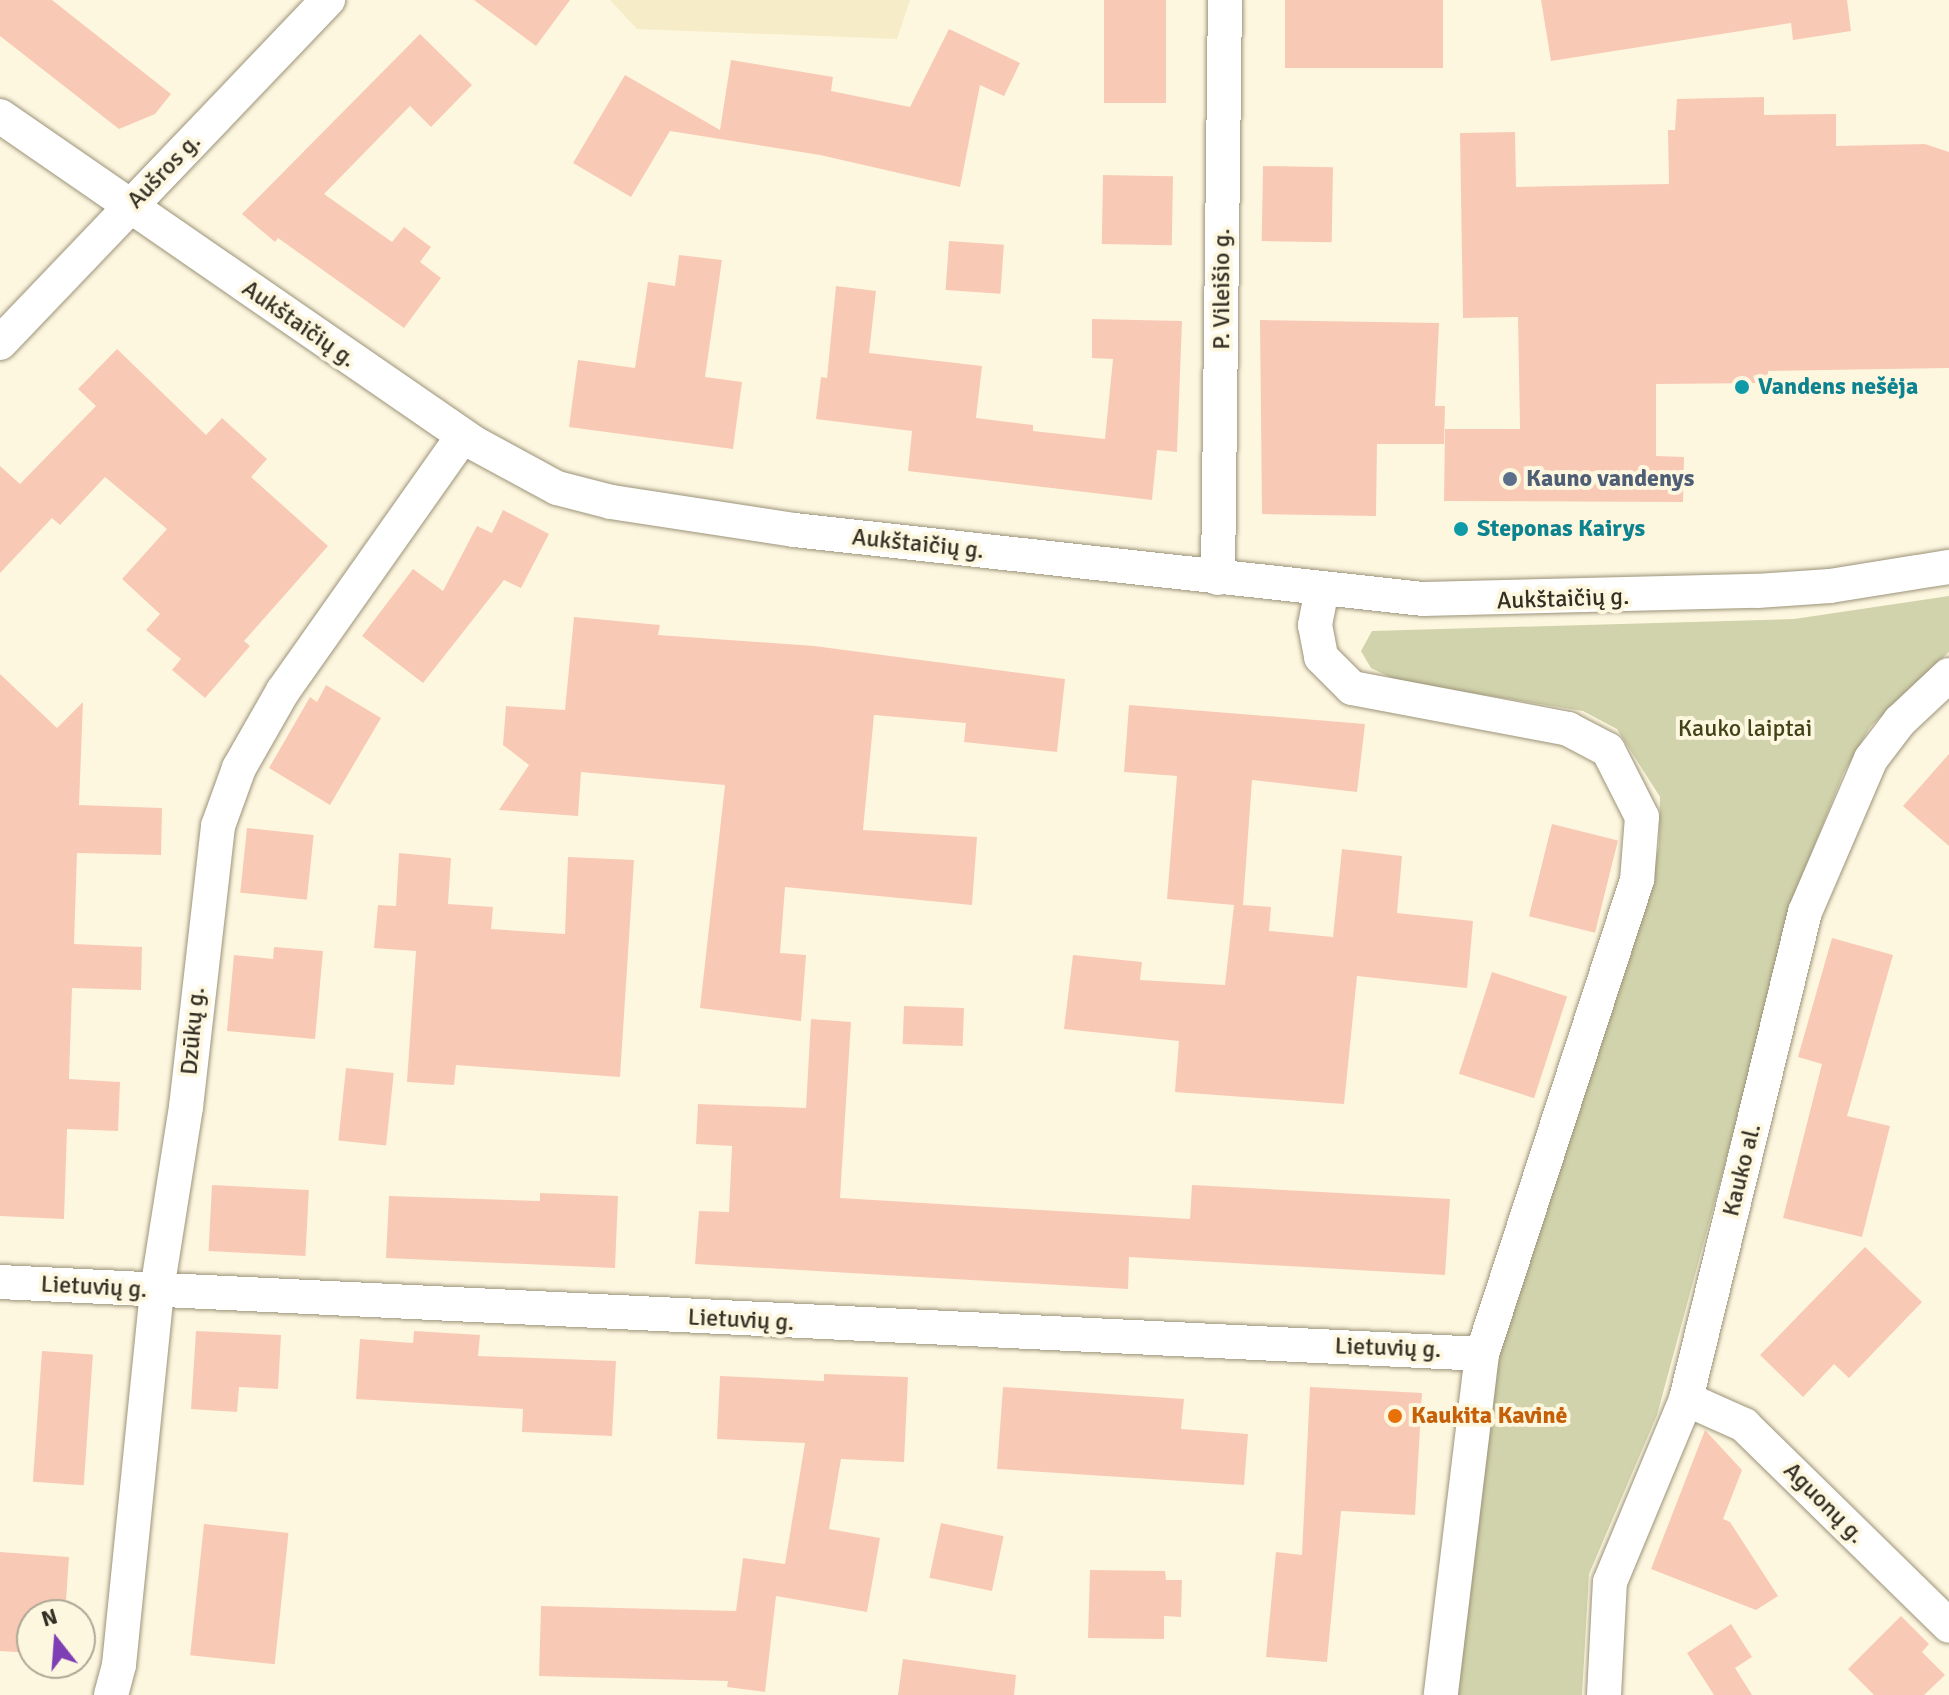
<!DOCTYPE html>
<meta charset="utf-8">
<style>
body{margin:0}
#map{position:relative;width:1949px;height:1695px;overflow:hidden;background:#fef7e0;font-family:Signika,sans-serif}
div>[style]{position:absolute}
.built>*{inset:0;background:#f7ecc8}
.green>*{inset:0;background:#d1d3ac}
.building>*{inset:0;background:#f8cab5;transform-origin:0 0}
.roads{filter:drop-shadow(0 0 2px #9b9379) drop-shadow(0 0 2px #9b9379)}
.minor>*{height:34px;margin:-17px;padding:0 17px;transform-origin:17px;border-radius:17px;background:#fff}
.dots>*{width:22px;height:22px;translate:-50% -50%;box-sizing:border-box;border:4px solid #fef7e0;border-radius:50%}
span{translate:-50% -50%;white-space:nowrap;text-align:center;line-height:1.15;-webkit-text-stroke:8px #fef7e0;paint-order:stroke}
.street-label{font-size:24px;color:#332f24}
.culture-label{font-size:24px;color:#0d838f;font-weight:700}
.left{translate:0 -50%;text-align:left}
.service-label{font-size:24px;color:#4e5e75;font-weight:700}
.park-label{font-size:24px;color:#414217}
.food-label{font-size:24px;color:#c56008;font-weight:700}
.north{position:absolute;left:16px;top:1599px;width:80px;height:80px;box-sizing:border-box;background:#fef7e0;border:2px solid #ada795;border-radius:50%;rotate:343deg;font-size:22px;font-weight:700;line-height:32px;text-align:center;color:#332f24}
.north::after{content:'';display:block;margin:auto;width:28px;height:36px;background:#7f3fb4;clip-path:polygon(50% 0,100% 100%,50% 72%,0 100%)}
</style>
<div id="map">
<div class="built">
<i style="clip-path:polygon(610px 0,910px 0,897px 39px,637px 29px)"></i>
</div>
<div class="green">
<i style="clip-path:polygon(1949px 596px,1949px 652px,1870px 727px,1843px 774px,1804px 872px,1657px 1415px,1589px 1574px,1582px 1695px,1455px 1695px,1500px 1342px,1650px 885px,1659px 846px,1660px 797px,1617px 729px,1583px 711px,1398px 681px,1371px 668px,1361px 651px,1372px 631px,1794px 619px)"></i>
</div>
<div class="building">
<i style="clip-path:polygon(0 0,52px 0,171px 94px,155px 114px,119px 129px,0 36px)"></i>
<i style="clip-path:polygon(474px 0,570px 0,536px 46px)"></i>
<i style="left:1104px;top:0;width:62px;height:103px"></i>
<i style="left:1285px;top:0;width:158px;height:68px"></i>
<i style="clip-path:polygon(1541px 0,1847px 0,1851px 31px,1793px 40px,1791px 23px,1551px 61px)"></i>
<i style="clip-path:polygon(949px 29px,1020px 63px,1004px 96px,980px 85px,960px 187px,820px 155px,670px 131px,631px 197px,573px 163px,625px 75px,720px 130px,731px 60px,833px 77px,831px 91px,910px 107px)"></i>
<i style="clip-path:polygon(420px 34px,472px 85px,431px 127px,410px 106px,324px 194px,392px 242px,404px 227px,431px 247px,420px 262px,441px 278px,404px 328px,278px 238px,275px 242px,242px 214px)"></i>
<i style="clip-path:polygon(1764px 97px,1764px 115px,1836px 114px,1836px 146px,1925px 144px,1949px 152px,1949px 368px,1768px 371px,1768px 383px,1656px 384px,1656px 456px,1684px 457px,1683px 502px,1444px 501px,1445px 429px,1520px 429px,1518px 317px,1463px 318px,1460px 133px,1515px 132px,1516px 187px,1669px 184px,1668px 130px,1675px 130px,1677px 99px)"></i>
<i style="left:1263px;top:166px;width:70px;height:75px;rotate:1deg"></i>
<i style="left:1103px;top:175px;width:70px;height:69px;rotate:1deg"></i>
<i style="left:949px;top:241px;width:55px;height:49px;rotate:4deg"></i>
<i style="clip-path:polygon(679px 255px,722px 260px,705px 377px,742px 382px,733px 449px,569px 427px,578px 360px,635px 368px,648px 282px,675px 286px)"></i>
<i style="clip-path:polygon(836px 286px,876px 291px,869px 353px,982px 366px,976px 418px,1033px 425px,1033px 431px,1105px 439px,1113px 359px,1092px 358px,1092px 319px,1182px 321px,1177px 452px,1157px 450px,1152px 500px,908px 471px,912px 431px,816px 419px,821px 377px,827px 378px)"></i>
<i style="clip-path:polygon(1260px 320px,1439px 323px,1435px 406px,1445px 406px,1444px 444px,1377px 444px,1376px 516px,1262px 514px)"></i>
<i style="clip-path:polygon(117px 349px,206px 435px,222px 418px,267px 459px,251px 477px,328px 546px,244px 641px,250px 646px,205px 698px,172px 670px,181px 659px,146px 630px,160px 614px,122px 579px,167px 529px,105px 477px,60px 525px,52px 518px,0 573px,0 466px,20px 484px,96px 406px,78px 389px)"></i>
<i style="clip-path:polygon(503px 510px,549px 534px,521px 588px,504px 580px,423px 683px,362px 636px,413px 569px,443px 591px,477px 526px,492px 533px)"></i>
<i style="clip-path:polygon(574px 617px,660px 625px,658px 635px,814px 646px,1065px 679px,1057px 752px,964px 742px,966px 723px,874px 715px,863px 830px,977px 837px,972px 905px,785px 887px,780px 953px,806px 955px,801px 1021px,700px 1008px,725px 785px,581px 772px,578px 816px,499px 810px,529px 765px,503px 745px,506px 706px,565px 710px)"></i>
<i style="clip-path:polygon(0 674px,57px 728px,83px 702px,79px 805px,162px 808px,161px 855px,77px 853px,74px 944px,142px 947px,141px 990px,72px 988px,69px 1079px,120px 1082px,118px 1131px,67px 1129px,64px 1219px,0 1216px)"></i>
<i style="clip-path:polygon(326px 685px,381px 718px,330px 805px,269px 768px,310px 697px,317px 702px)"></i>
<i style="clip-path:polygon(1129px 705px,1365px 724px,1357px 792px,1252px 780px,1243px 905px,1271px 907px,1269px 931px,1333px 937px,1342px 849px,1402px 856px,1397px 913px,1473px 921px,1467px 988px,1357px 976px,1344px 1104px,1175px 1092px,1179px 1041px,1064px 1029px,1073px 955px,1142px 962px,1140px 980px,1225px 985px,1234px 905px,1167px 899px,1177px 776px,1124px 772px)"></i>
<i style="clip-path:polygon(1949px 754px,1949px 846px,1903px 806px)"></i>
<i style="left:1552px;top:824px;width:68px;height:95px;rotate:14deg"></i>
<i style="left:247px;top:828px;width:67px;height:65px;rotate:6deg"></i>
<i style="clip-path:polygon(399px 853px,451px 858px,448px 904px,493px 907px,491px 929px,565px 934px,568px 857px,634px 860px,620px 1077px,456px 1065px,454px 1085px,407px 1082px,416px 951px,374px 948px,378px 905px,396px 906px)"></i>
<i style="clip-path:polygon(1832px 938px,1893px 955px,1847px 1116px,1890px 1126px,1862px 1237px,1783px 1218px,1822px 1064px,1798px 1057px)"></i>
<i style="clip-path:polygon(274px 947px,323px 951px,315px 1039px,227px 1031px,234px 955px,273px 959px)"></i>
<i style="left:1492px;top:972px;width:79px;height:107px;rotate:18deg"></i>
<i style="left:904px;top:1006px;width:60px;height:38px;rotate:2deg"></i>
<i style="clip-path:polygon(811px 1019px,851px 1022px,840px 1198px,1190px 1219px,1192px 1185px,1450px 1199px,1445px 1275px,1129px 1257px,1128px 1289px,695px 1264px,699px 1211px,729px 1212px,732px 1146px,696px 1144px,698px 1104px,806px 1108px)"></i>
<i style="left:346px;top:1068px;width:48px;height:73px;rotate:6deg"></i>
<i style="left:212px;top:1185px;width:97px;height:66px;rotate:3deg"></i>
<i style="clip-path:polygon(540px 1193px,618px 1196px,615px 1268px,386px 1258px,389px 1196px,540px 1201px)"></i>
<i style="clip-path:polygon(1865px 1247px,1922px 1302px,1849px 1378px,1834px 1364px,1803px 1397px,1760px 1355px)"></i>
<i style="clip-path:polygon(196px 1331px,281px 1335px,278px 1389px,239px 1387px,237px 1412px,191px 1409px)"></i>
<i style="clip-path:polygon(414px 1331px,480px 1335px,478px 1356px,616px 1361px,612px 1436px,522px 1432px,523px 1409px,356px 1399px,360px 1339px,413px 1343px)"></i>
<i style="left:42px;top:1351px;width:51px;height:131px;rotate:4deg"></i>
<i style="clip-path:polygon(824px 1374px,908px 1377px,904px 1462px,841px 1459px,829px 1529px,880px 1538px,867px 1612px,776px 1596px,765px 1692px,727px 1687px,728px 1681px,539px 1676px,541px 1606px,736px 1611px,743px 1558px,785px 1564px,805px 1443px,717px 1439px,720px 1376px,824px 1381px)"></i>
<i style="clip-path:polygon(1003px 1387px,1184px 1399px,1181px 1429px,1248px 1434px,1244px 1485px,997px 1469px)"></i>
<i style="clip-path:polygon(1310px 1387px,1422px 1393px,1415px 1515px,1341px 1511px,1327px 1662px,1266px 1657px,1276px 1552px,1302px 1555px)"></i>
<i style="clip-path:polygon(1705px 1430px,1742px 1470px,1723px 1519px,1730px 1522px,1778px 1596px,1756px 1610px,1651px 1569px)"></i>
<i style="left:941px;top:1523px;width:64px;height:56px;rotate:12deg"></i>
<i style="left:204px;top:1524px;width:85px;height:132px;rotate:6deg"></i>
<i style="clip-path:polygon(0 1552px,69px 1557px,65px 1615px,32px 1615px,32px 1653px,0 1651px)"></i>
<i style="clip-path:polygon(1090px 1570px,1165px 1571px,1166px 1580px,1182px 1580px,1181px 1617px,1164px 1616px,1164px 1639px,1088px 1638px)"></i>
<i style="clip-path:polygon(1901px 1616px,1929px 1644px,1922px 1652px,1945px 1675px,1924px 1695px,1874px 1695px,1848px 1669px)"></i>
<i style="clip-path:polygon(1731px 1624px,1752px 1657px,1735px 1668px,1752px 1695px,1714px 1695px,1687px 1653px)"></i>
<i style="clip-path:polygon(903px 1659px,1016px 1675px,1014px 1695px,898px 1695px)"></i>
</div>
<div class="roads">
<div class="minor">
<i style="left:0;top:116px;width:576px;rotate:34.6deg"></i>
<i style="left:474px;top:443px;width:94px;rotate:28.5deg"></i>
<i style="left:557px;top:488px;width:56px;rotate:14.5deg"></i>
<i style="left:611px;top:502px;width:185px;rotate:8.7deg"></i>
<i style="left:794px;top:530px;width:633px;rotate:6.26deg"></i>
<i style="left:1423px;top:599px;width:334px;rotate:-1.4deg"></i>
<i style="left:1757px;top:591px;width:73px;rotate:-3.9deg"></i>
<i style="left:1830px;top:586px;width:121px;rotate:-9.1deg"></i>
<i style="left:0;top:343px;width:475px;rotate:-46.3deg"></i>
<i style="left:1218px;top:578px;width:578px;rotate:-89.31deg"></i>
<i style="left:1322px;top:589px;width:37px;rotate:101deg"></i>
<i style="left:1315px;top:625px;width:33px;rotate:79deg"></i>
<i style="left:1321px;top:657px;width:44px;rotate:45deg"></i>
<i style="left:1352px;top:688px;width:220px;rotate:10.7deg"></i>
<i style="left:1568px;top:729px;width:45px;rotate:27.7deg"></i>
<i style="left:1608px;top:750px;width:75px;rotate:63.1deg"></i>
<i style="left:1642px;top:817px;width:63px;rotate:94.5deg"></i>
<i style="left:1637px;top:880px;width:499px;rotate:108.1deg"></i>
<i style="left:1482px;top:1354px;width:343px;rotate:96.9deg"></i>
<i style="left:0;top:1282px;width:1484px;rotate:2.78deg"></i>
<i style="left:1686px;top:1399px;width:64px;rotate:24.1deg"></i>
<i style="left:1744px;top:1425px;width:287px;rotate:44.4deg"></i>
<i style="left:111px;top:1695px;width:31px;rotate:-75deg"></i>
<i style="left:119px;top:1665px;width:377px;rotate:-84.2deg"></i>
<i style="left:157px;top:1290px;width:185px;rotate:-81deg"></i>
<i style="left:186px;top:1107px;width:283px;rotate:-83.5deg"></i>
<i style="left:218px;top:826px;width:62px;rotate:-70.1deg"></i>
<i style="left:239px;top:768px;width:89px;rotate:-60.3deg"></i>
<i style="left:283px;top:691px;width:312px;rotate:-54.8deg"></i>
<i style="left:1604px;top:1695px;width:113px;rotate:-87deg"></i>
<i style="left:1610px;top:1582px;width:198px;rotate:-67.4deg"></i>
<i style="left:1686px;top:1399px;width:501px;rotate:-76.27deg"></i>
<i style="left:1805px;top:912px;width:167px;rotate:-66.7deg"></i>
<i style="left:1871px;top:759px;width:48px;rotate:-52.7deg"></i>
<i style="left:1900px;top:721px;width:67px;rotate:-43.2deg"></i>
</div>
</div>
<div class="dots">
<i style="left:1742px;top:387px;background:#0f9aa8"></i>
<i style="left:1510px;top:479px;background:#5c6f8a"></i>
<i style="left:1461px;top:529px;background:#0f9aa8"></i>
<i style="left:1395px;top:1416px;background:#e8710a"></i>
</div>
<div class="street-label">
<span style="left:164px;top:171px;rotate:-46deg">Aušros g.</span>
<span style="left:1222px;top:289px;rotate:-90deg">P. Vileišio g.</span>
<span style="left:299px;top:324px;rotate:35deg">Aukštaičių g.</span>
<span style="left:918px;top:544px;rotate:6deg">Aukštaičių g.</span>
<span style="left:1563px;top:599px;rotate:-2deg">Aukštaičių g.</span>
<span style="left:193px;top:1031px;rotate:-85deg">Dzūkų g.</span>
<span style="left:1742px;top:1170px;rotate:-76deg">Kauko al.</span>
<span style="left:94px;top:1287px;rotate:3deg">Lietuvių g.</span>
<span style="left:741px;top:1320px;rotate:3deg">Lietuvių g.</span>
<span style="left:1388px;top:1348px;rotate:2deg">Lietuvių g.</span>
<span style="left:1824px;top:1503px;rotate:45deg">Aguonų g.</span>
</div>
<div class="culture-label">
<span class="left" style="left:1758px;top:387px">Vandens nešėja</span>
<span class="left" style="left:1477px;top:529px">Steponas Kairys</span>
</div>
<div class="service-label">
<span class="left" style="left:1526px;top:479px">Kauno vandenys</span>
</div>
<div class="park-label">
<span style="left:1745px;top:729px">Kauko laiptai</span>
</div>
<div class="food-label">
<span class="left" style="left:1411px;top:1416px">Kaukita Kavinė</span>
</div>
<div class="north">N</div>
</div>
